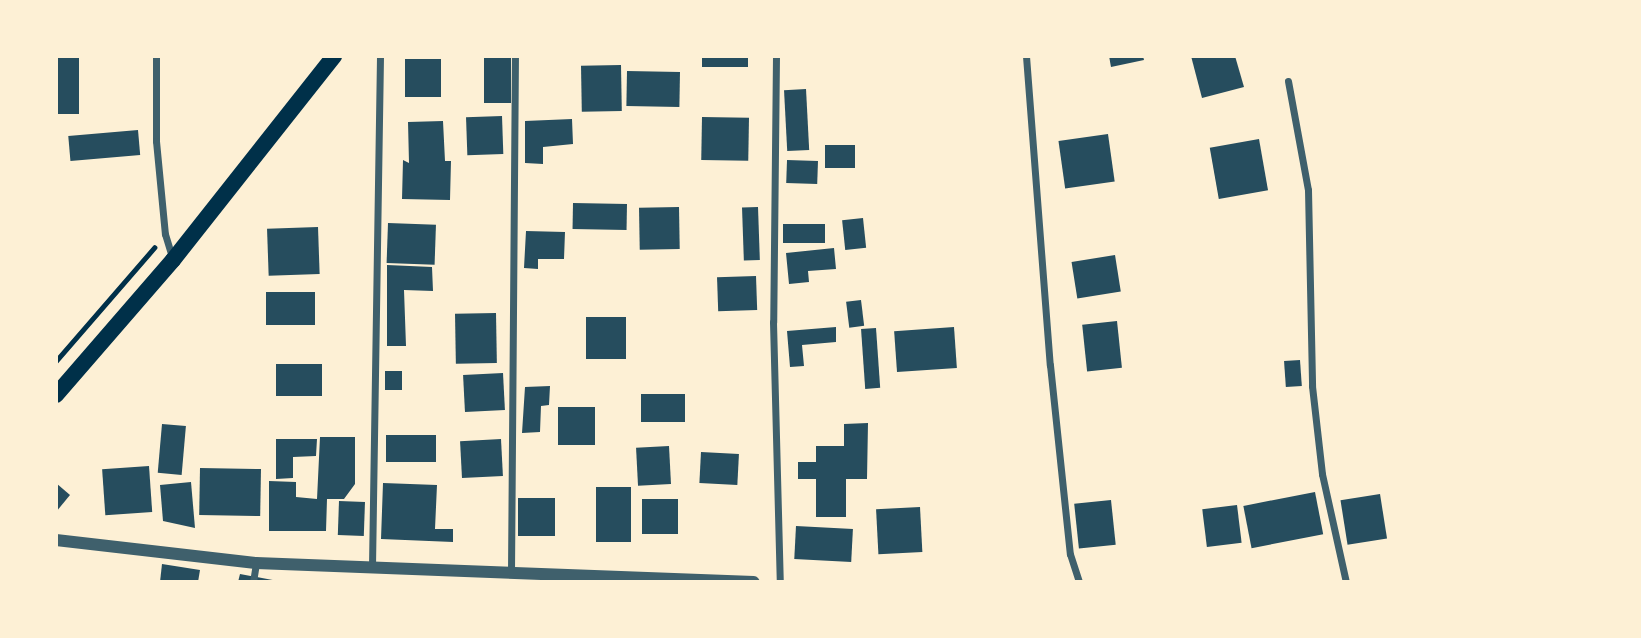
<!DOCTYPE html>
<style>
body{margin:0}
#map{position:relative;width:1641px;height:638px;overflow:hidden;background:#fdf0d5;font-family:Roboto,sans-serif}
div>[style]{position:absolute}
.building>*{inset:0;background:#264d5e;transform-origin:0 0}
.path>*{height:4.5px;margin:-2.25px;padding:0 2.25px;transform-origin:2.25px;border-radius:2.25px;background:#003049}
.minor>*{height:7px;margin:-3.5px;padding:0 3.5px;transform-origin:3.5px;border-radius:3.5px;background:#3f606c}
.tertiary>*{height:12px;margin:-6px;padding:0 6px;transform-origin:6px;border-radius:6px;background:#3f606c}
.primary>*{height:16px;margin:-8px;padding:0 8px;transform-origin:8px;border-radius:8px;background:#003049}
span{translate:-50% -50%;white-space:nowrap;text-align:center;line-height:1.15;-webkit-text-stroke:5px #fdf0d5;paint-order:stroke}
.frame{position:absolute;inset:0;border:58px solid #fdf0d5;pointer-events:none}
</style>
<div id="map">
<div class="building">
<i style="left:484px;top:56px;width:27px;height:47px"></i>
<i style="left:702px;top:56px;width:46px;height:11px"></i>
<i style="clip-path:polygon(1109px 56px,1143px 56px,1144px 60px,1111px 67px)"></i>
<i style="clip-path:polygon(1191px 56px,1235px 56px,1244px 87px,1202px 98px)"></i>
<i style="left:56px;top:57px;width:23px;height:57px"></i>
<i style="left:441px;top:59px;width:38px;height:36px;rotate:90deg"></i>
<i style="left:621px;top:65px;width:46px;height:40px;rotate:89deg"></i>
<i style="left:627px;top:71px;width:53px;height:35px;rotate:1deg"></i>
<i style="left:806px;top:89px;width:61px;height:22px;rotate:87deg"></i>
<i style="left:502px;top:116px;width:38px;height:36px;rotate:88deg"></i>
<i style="left:702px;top:117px;width:47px;height:43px;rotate:1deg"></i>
<i style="clip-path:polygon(572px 119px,573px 144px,543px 147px,543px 164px,525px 163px,525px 121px)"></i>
<i style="clip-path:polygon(443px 121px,445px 161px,451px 161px,450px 200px,402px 199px,403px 160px,409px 163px,408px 122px)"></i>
<i style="left:138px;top:130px;width:25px;height:70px;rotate:85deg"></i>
<i style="left:1108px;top:134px;width:48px;height:50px;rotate:82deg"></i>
<i style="left:1259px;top:139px;width:52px;height:50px;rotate:80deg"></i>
<i style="left:825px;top:145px;width:30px;height:23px"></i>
<i style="left:818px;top:161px;width:23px;height:31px;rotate:92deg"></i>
<i style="left:573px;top:203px;width:54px;height:26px;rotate:1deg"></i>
<i style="left:679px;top:207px;width:42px;height:40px;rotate:89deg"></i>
<i style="left:758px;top:207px;width:53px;height:16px;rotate:88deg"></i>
<i style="left:863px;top:218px;width:30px;height:21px;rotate:84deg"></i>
<i style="left:388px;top:223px;width:48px;height:40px;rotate:2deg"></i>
<i style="left:783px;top:224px;width:42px;height:19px"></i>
<i style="left:318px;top:227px;width:47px;height:51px;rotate:88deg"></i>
<i style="clip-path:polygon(526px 231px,565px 232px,564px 259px,538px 259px,538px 269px,524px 268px)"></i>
<i style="clip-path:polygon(834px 248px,836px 269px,808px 271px,809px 282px,789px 284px,786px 253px)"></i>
<i style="left:1115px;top:255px;width:37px;height:44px;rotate:81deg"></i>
<i style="clip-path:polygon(387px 265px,432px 267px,433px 291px,404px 290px,406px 346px,387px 346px)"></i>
<i style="left:756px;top:276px;width:34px;height:39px;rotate:88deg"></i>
<i style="left:266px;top:292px;width:49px;height:33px"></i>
<i style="left:861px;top:300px;width:26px;height:15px;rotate:83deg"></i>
<i style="left:496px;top:313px;width:50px;height:41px;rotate:89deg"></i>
<i style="left:586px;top:317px;width:40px;height:42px"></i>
<i style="left:1117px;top:321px;width:47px;height:35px;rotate:84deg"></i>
<i style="clip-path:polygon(836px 327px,836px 342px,802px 345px,804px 366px,790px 367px,787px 331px)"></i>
<i style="left:954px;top:327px;width:41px;height:60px;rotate:86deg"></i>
<i style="left:876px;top:328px;width:60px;height:15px;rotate:86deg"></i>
<i style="left:1300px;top:360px;width:26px;height:16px;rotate:86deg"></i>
<i style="left:276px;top:364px;width:46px;height:32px"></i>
<i style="left:385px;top:371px;width:17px;height:19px"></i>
<i style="left:503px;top:373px;width:37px;height:40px;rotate:87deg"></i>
<i style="clip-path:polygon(550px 386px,549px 405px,541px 406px,540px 432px,522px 433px,525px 387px)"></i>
<i style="left:641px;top:394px;width:44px;height:28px"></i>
<i style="left:558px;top:407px;width:37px;height:38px"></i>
<i style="clip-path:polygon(868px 423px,867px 479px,846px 479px,846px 517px,816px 517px,816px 479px,798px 479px,798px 462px,816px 462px,816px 446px,844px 446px,844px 424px)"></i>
<i style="left:162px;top:424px;width:24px;height:49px;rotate:5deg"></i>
<i style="left:386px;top:435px;width:50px;height:27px"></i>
<i style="clip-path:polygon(320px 437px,355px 437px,355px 484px,344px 499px,327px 499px,326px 531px,269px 531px,269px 481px,296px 482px,296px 497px,317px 499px)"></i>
<i style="clip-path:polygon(276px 439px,317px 439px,316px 456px,293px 457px,293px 478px,276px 479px)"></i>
<i style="left:501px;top:439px;width:37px;height:41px;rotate:87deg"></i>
<i style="left:669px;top:446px;width:38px;height:33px;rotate:87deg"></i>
<i style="left:701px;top:452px;width:38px;height:31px;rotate:3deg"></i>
<i style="left:149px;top:466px;width:46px;height:47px;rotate:86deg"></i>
<i style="left:200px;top:468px;width:61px;height:47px;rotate:1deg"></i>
<i style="clip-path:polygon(191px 482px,195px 528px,163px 521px,160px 485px)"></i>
<i style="clip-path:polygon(56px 483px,70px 495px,56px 512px)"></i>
<i style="clip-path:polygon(383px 483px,437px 485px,435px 529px,453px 529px,453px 542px,381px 539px)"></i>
<i style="left:596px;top:487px;width:35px;height:55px"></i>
<i style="left:1315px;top:492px;width:43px;height:73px;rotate:79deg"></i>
<i style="left:1380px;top:494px;width:45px;height:40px;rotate:81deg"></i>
<i style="left:518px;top:498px;width:37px;height:38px"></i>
<i style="left:678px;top:499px;width:35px;height:36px;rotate:90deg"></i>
<i style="left:1111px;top:500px;width:45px;height:37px;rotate:84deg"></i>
<i style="left:339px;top:501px;width:26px;height:34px;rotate:2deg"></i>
<i style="left:1237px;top:505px;width:38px;height:35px;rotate:83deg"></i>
<i style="left:920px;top:507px;width:45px;height:44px;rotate:87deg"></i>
<i style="left:796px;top:526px;width:57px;height:33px;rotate:3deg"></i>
<i style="clip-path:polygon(162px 564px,200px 570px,198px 582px,160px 582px)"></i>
<i style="clip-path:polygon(240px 574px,278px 581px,278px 582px,238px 582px)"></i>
</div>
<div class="path">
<i style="left:56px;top:361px;width:150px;rotate:-49.1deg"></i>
</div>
<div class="minor">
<i style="left:156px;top:56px;width:85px;rotate:90deg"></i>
<i style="left:156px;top:141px;width:93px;rotate:84.5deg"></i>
<i style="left:165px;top:234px;width:24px;rotate:73deg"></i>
<i style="left:776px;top:56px;width:266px;rotate:90.6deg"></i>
<i style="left:773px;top:322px;width:260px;rotate:88.5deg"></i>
<i style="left:1026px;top:56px;width:310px;rotate:85.6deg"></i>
<i style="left:1050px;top:365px;width:190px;rotate:84deg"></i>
<i style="left:1070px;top:554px;width:29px;rotate:72deg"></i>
<i style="left:1288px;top:81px;width:111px;rotate:79.6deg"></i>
<i style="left:1308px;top:190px;width:196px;rotate:88.8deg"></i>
<i style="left:1312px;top:386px;width:89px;rotate:83.5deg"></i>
<i style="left:1322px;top:474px;width:111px;rotate:77.5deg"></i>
<i style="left:372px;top:566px;width:510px;rotate:-89.1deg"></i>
<i style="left:511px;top:572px;width:516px;rotate:-89.56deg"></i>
<i style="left:253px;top:582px;width:19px;rotate:-81deg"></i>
</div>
<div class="tertiary">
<i style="left:56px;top:540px;width:201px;rotate:6.6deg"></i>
<i style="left:256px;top:563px;width:498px;rotate:2.2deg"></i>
</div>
<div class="primary">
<i style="left:56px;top:395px;width:179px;rotate:-49.1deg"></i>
<i style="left:173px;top:260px;width:260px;rotate:-51.7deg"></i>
</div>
<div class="frame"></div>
</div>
